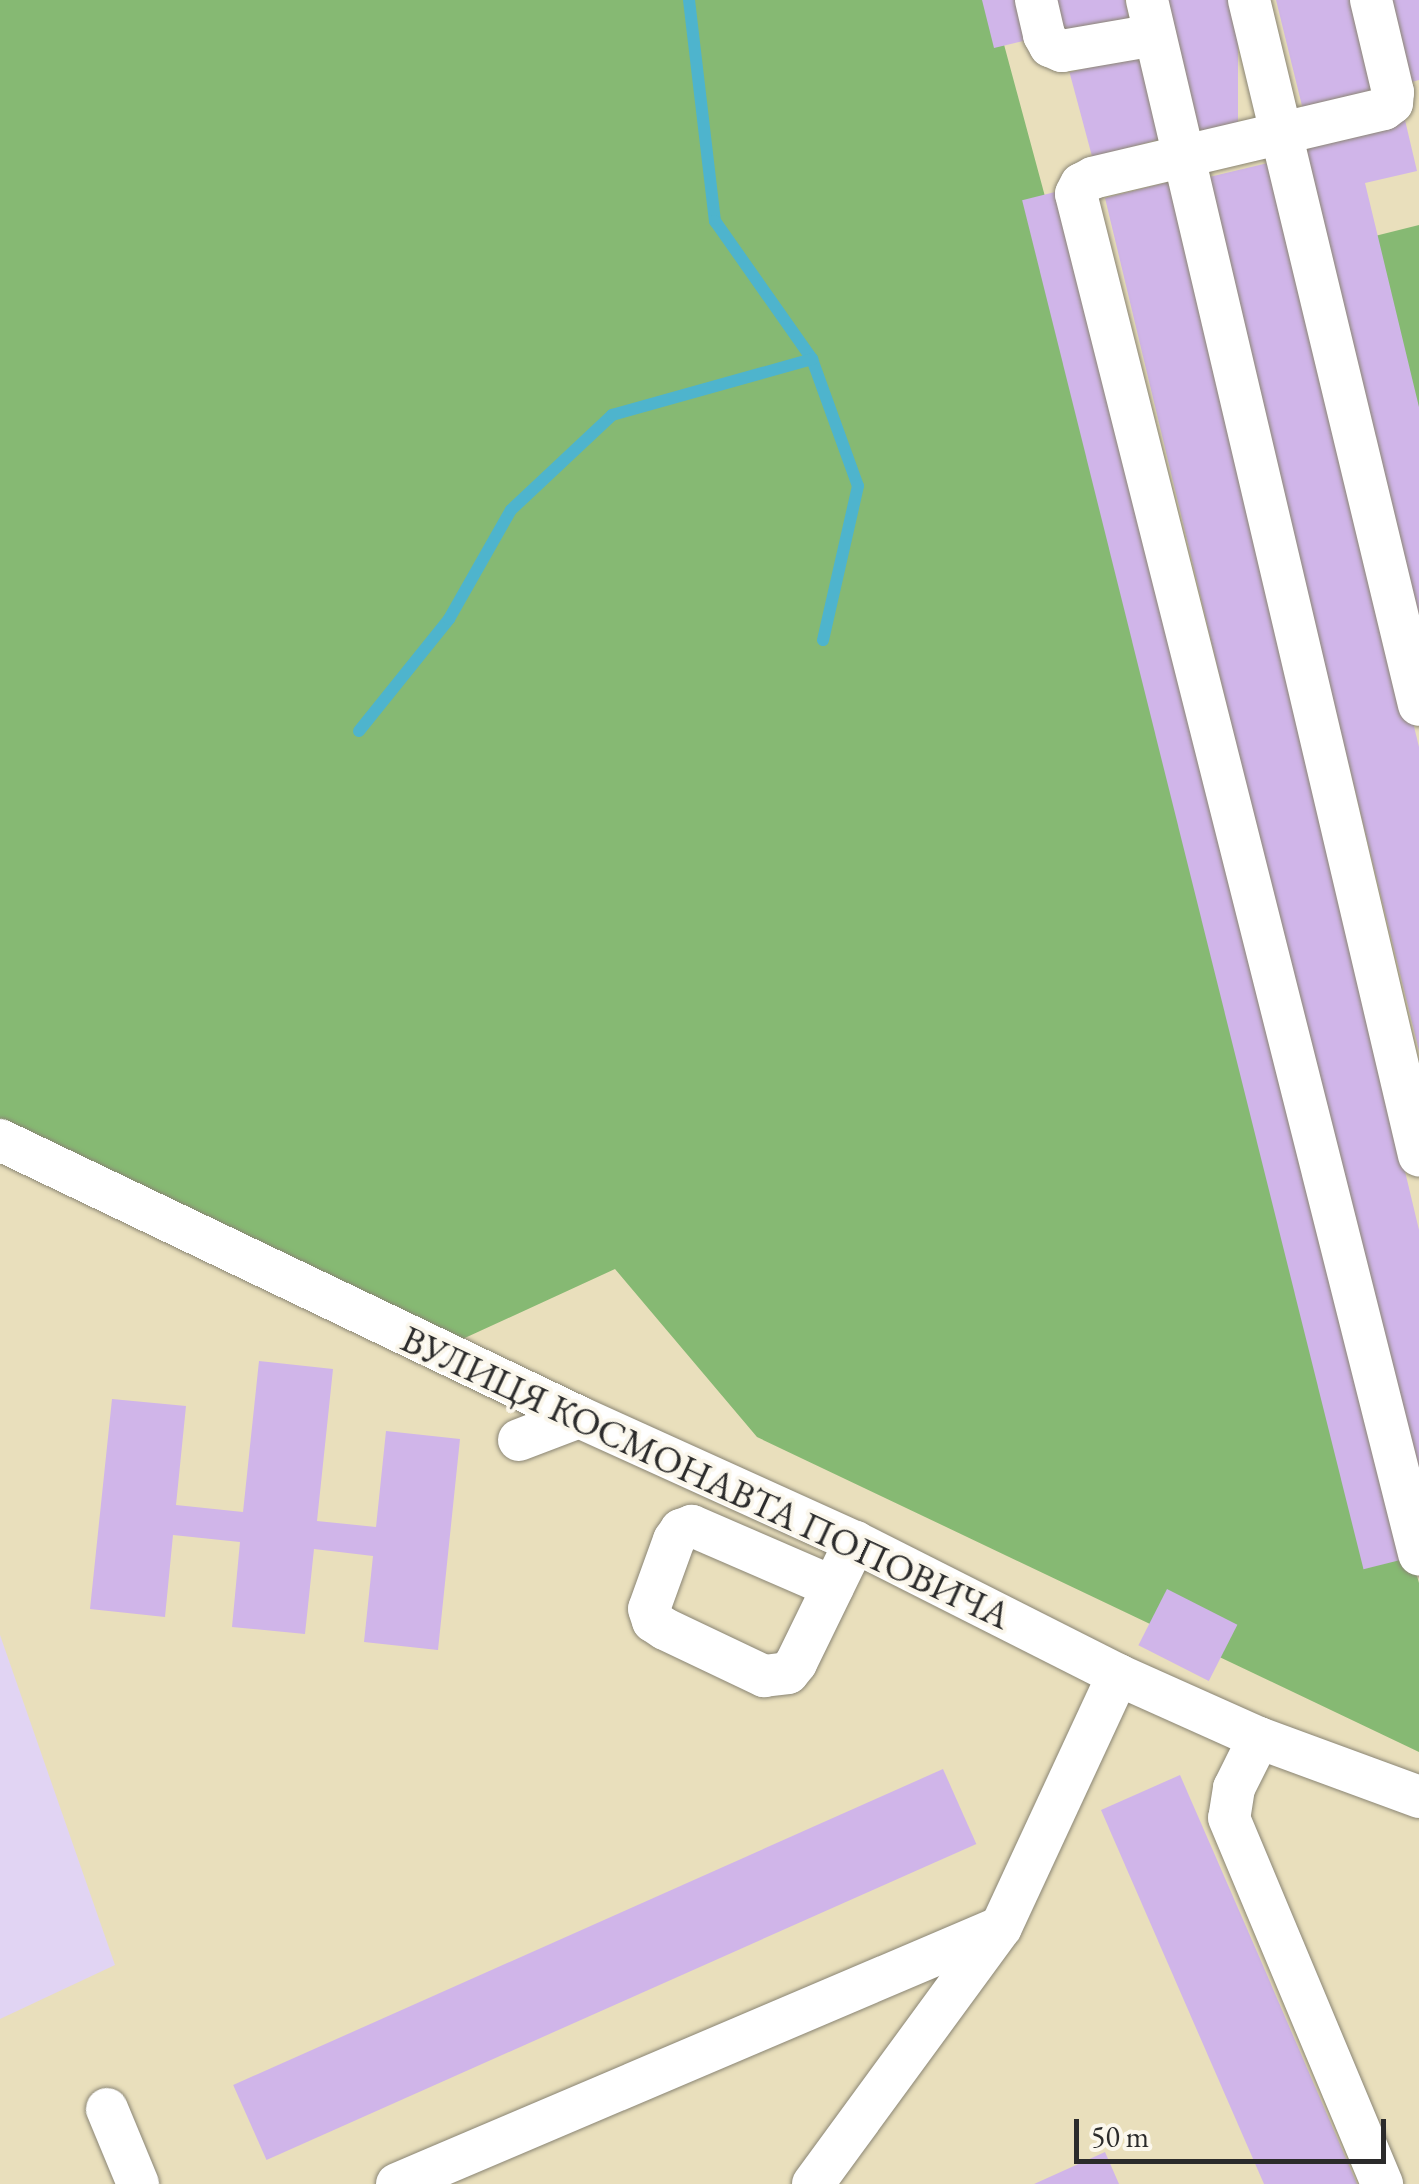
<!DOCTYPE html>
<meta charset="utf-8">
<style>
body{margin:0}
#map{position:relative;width:1419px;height:2184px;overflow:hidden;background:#e9dfbc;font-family:"EB Garamond",serif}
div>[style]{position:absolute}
.built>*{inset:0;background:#e1d4f3}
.forest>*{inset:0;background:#86b973}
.stream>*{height:12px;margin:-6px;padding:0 6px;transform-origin:6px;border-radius:6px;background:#4eb4cd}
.building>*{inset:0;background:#d0b5e9;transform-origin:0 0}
.roads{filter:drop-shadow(0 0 2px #8a8574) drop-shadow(0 0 2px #8a8574)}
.minor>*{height:42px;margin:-21px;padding:0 21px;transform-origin:21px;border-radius:21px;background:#fff}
span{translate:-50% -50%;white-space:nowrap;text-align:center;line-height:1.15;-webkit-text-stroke:8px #fbf7ec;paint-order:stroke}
.street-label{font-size:38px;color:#2b2b2b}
.scale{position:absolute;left:1074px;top:2119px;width:312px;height:45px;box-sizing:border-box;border:5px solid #2b2b2b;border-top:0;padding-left:12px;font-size:30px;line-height:35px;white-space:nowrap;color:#2b2b2b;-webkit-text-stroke:8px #fbf7ec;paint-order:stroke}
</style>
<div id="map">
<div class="built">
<i style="clip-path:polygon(0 1635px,115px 1965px,0 2019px)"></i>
</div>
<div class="forest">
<i style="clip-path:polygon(0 0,992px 0,1419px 1583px,1419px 1752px,757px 1437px,615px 1269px,456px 1342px,0 1121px)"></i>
<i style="clip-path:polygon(1419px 225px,1419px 428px,1371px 237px)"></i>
</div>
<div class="stream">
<i style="left:689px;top:0;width:223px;rotate:83.3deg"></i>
<i style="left:715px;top:221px;width:169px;rotate:54.9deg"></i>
<i style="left:812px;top:359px;width:135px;rotate:70.1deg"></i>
<i style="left:858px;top:486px;width:158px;rotate:102.8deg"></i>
<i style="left:359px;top:731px;width:144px;rotate:-51.2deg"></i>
<i style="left:449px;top:619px;width:125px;rotate:-60.4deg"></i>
<i style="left:511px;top:510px;width:139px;rotate:-43.2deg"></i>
<i style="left:612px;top:415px;width:208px;rotate:-15.6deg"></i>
</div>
<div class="building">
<i style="clip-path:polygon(982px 0,1022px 0,1031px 39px,994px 48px)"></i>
<i style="clip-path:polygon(1054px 0,1125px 0,1130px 22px,1062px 38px)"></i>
<i style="left:1158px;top:0;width:80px;height:141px"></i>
<i style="clip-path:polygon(1276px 0,1355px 0,1377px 91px,1303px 110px)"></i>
<i style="clip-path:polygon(1388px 0,1419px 0,1419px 80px,1408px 83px)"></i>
<i style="left:1142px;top:53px;width:88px;height:75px;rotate:75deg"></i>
<i style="clip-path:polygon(1405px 120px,1417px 171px,1365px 183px,1419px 407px,1419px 655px,1295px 147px)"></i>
<i style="clip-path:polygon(1276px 161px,1419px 747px,1419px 1051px,1205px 178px)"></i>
<i style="clip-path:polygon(1169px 182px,1419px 1230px,1419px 1506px,1105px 198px)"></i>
<i style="left:1059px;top:191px;width:1411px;height:38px;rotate:76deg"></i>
<i style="clip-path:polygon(259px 1361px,333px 1369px,317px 1521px,376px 1527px,386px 1431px,460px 1439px,438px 1650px,364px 1642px,373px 1556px,314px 1549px,305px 1634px,232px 1627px,240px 1542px,173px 1535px,165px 1617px,90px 1609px,112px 1399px,186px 1406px,176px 1505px,243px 1512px)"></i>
<i style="left:1167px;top:1589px;width:79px;height:63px;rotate:27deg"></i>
<i style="left:943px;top:1769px;width:82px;height:777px;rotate:66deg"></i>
<i style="clip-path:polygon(1180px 1775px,1258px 1954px,1357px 2184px,1264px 2184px,1101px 1810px)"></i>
<i style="clip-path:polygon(1105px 2152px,1119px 2184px,1034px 2184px)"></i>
</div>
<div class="roads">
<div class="minor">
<i style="left:1036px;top:0;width:36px;rotate:77deg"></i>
<i style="left:1044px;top:35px;width:13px;rotate:61deg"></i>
<i style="left:1050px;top:46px;width:13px;rotate:23deg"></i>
<i style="left:1062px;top:51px;width:94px;rotate:-9.8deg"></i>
<i style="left:1147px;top:0;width:1187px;rotate:76.75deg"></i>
<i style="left:1249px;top:0;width:725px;rotate:76.44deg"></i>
<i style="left:1371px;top:0;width:95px;rotate:76.6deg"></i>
<i style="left:1393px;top:92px;width:11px;rotate:95deg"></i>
<i style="left:1392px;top:103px;width:10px;rotate:143deg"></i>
<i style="left:1384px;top:109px;width:299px;rotate:166.7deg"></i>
<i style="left:1093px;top:178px;width:13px;rotate:153deg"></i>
<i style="left:1081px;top:184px;width:11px;rotate:117deg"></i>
<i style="left:1076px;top:194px;width:1403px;rotate:75.84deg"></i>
<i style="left:0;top:1140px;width:642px;rotate:25.57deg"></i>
<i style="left:579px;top:1417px;width:303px;rotate:24.4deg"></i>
<i style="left:855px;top:1542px;width:295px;rotate:26.8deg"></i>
<i style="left:1118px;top:1675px;width:154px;rotate:24.1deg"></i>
<i style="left:1259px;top:1738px;width:171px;rotate:20.2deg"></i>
<i style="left:519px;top:1440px;width:64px;rotate:-21deg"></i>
<i style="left:833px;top:1587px;width:154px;rotate:-156.6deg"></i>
<i style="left:692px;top:1526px;width:12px;rotate:160deg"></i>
<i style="left:681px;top:1530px;width:12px;rotate:125deg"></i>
<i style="left:674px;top:1540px;width:73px;rotate:109.9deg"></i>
<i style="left:649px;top:1609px;width:13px;rotate:72deg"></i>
<i style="left:653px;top:1621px;width:14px;rotate:34deg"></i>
<i style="left:665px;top:1629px;width:110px;rotate:25.4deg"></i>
<i style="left:764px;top:1676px;width:24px;rotate:-7deg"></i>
<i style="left:788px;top:1673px;width:13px;rotate:-51deg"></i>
<i style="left:796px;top:1663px;width:135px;rotate:-64deg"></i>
<i style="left:1259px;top:1738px;width:56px;rotate:116.6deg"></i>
<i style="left:1234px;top:1788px;width:30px;rotate:99deg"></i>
<i style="left:1229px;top:1818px;width:397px;rotate:67.3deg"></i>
<i style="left:107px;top:2109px;width:81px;rotate:67.5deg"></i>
<i style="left:397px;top:2184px;width:656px;rotate:-23.05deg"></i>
<i style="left:813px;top:2184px;width:318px;rotate:-53.8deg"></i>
<i style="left:1001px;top:1927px;width:278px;rotate:-65.1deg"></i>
</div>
</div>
<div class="street-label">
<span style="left:706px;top:1477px;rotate:25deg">ВУЛИЦЯ КОСМОНАВТА ПОПОВИЧА</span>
</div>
<div class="scale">50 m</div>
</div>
